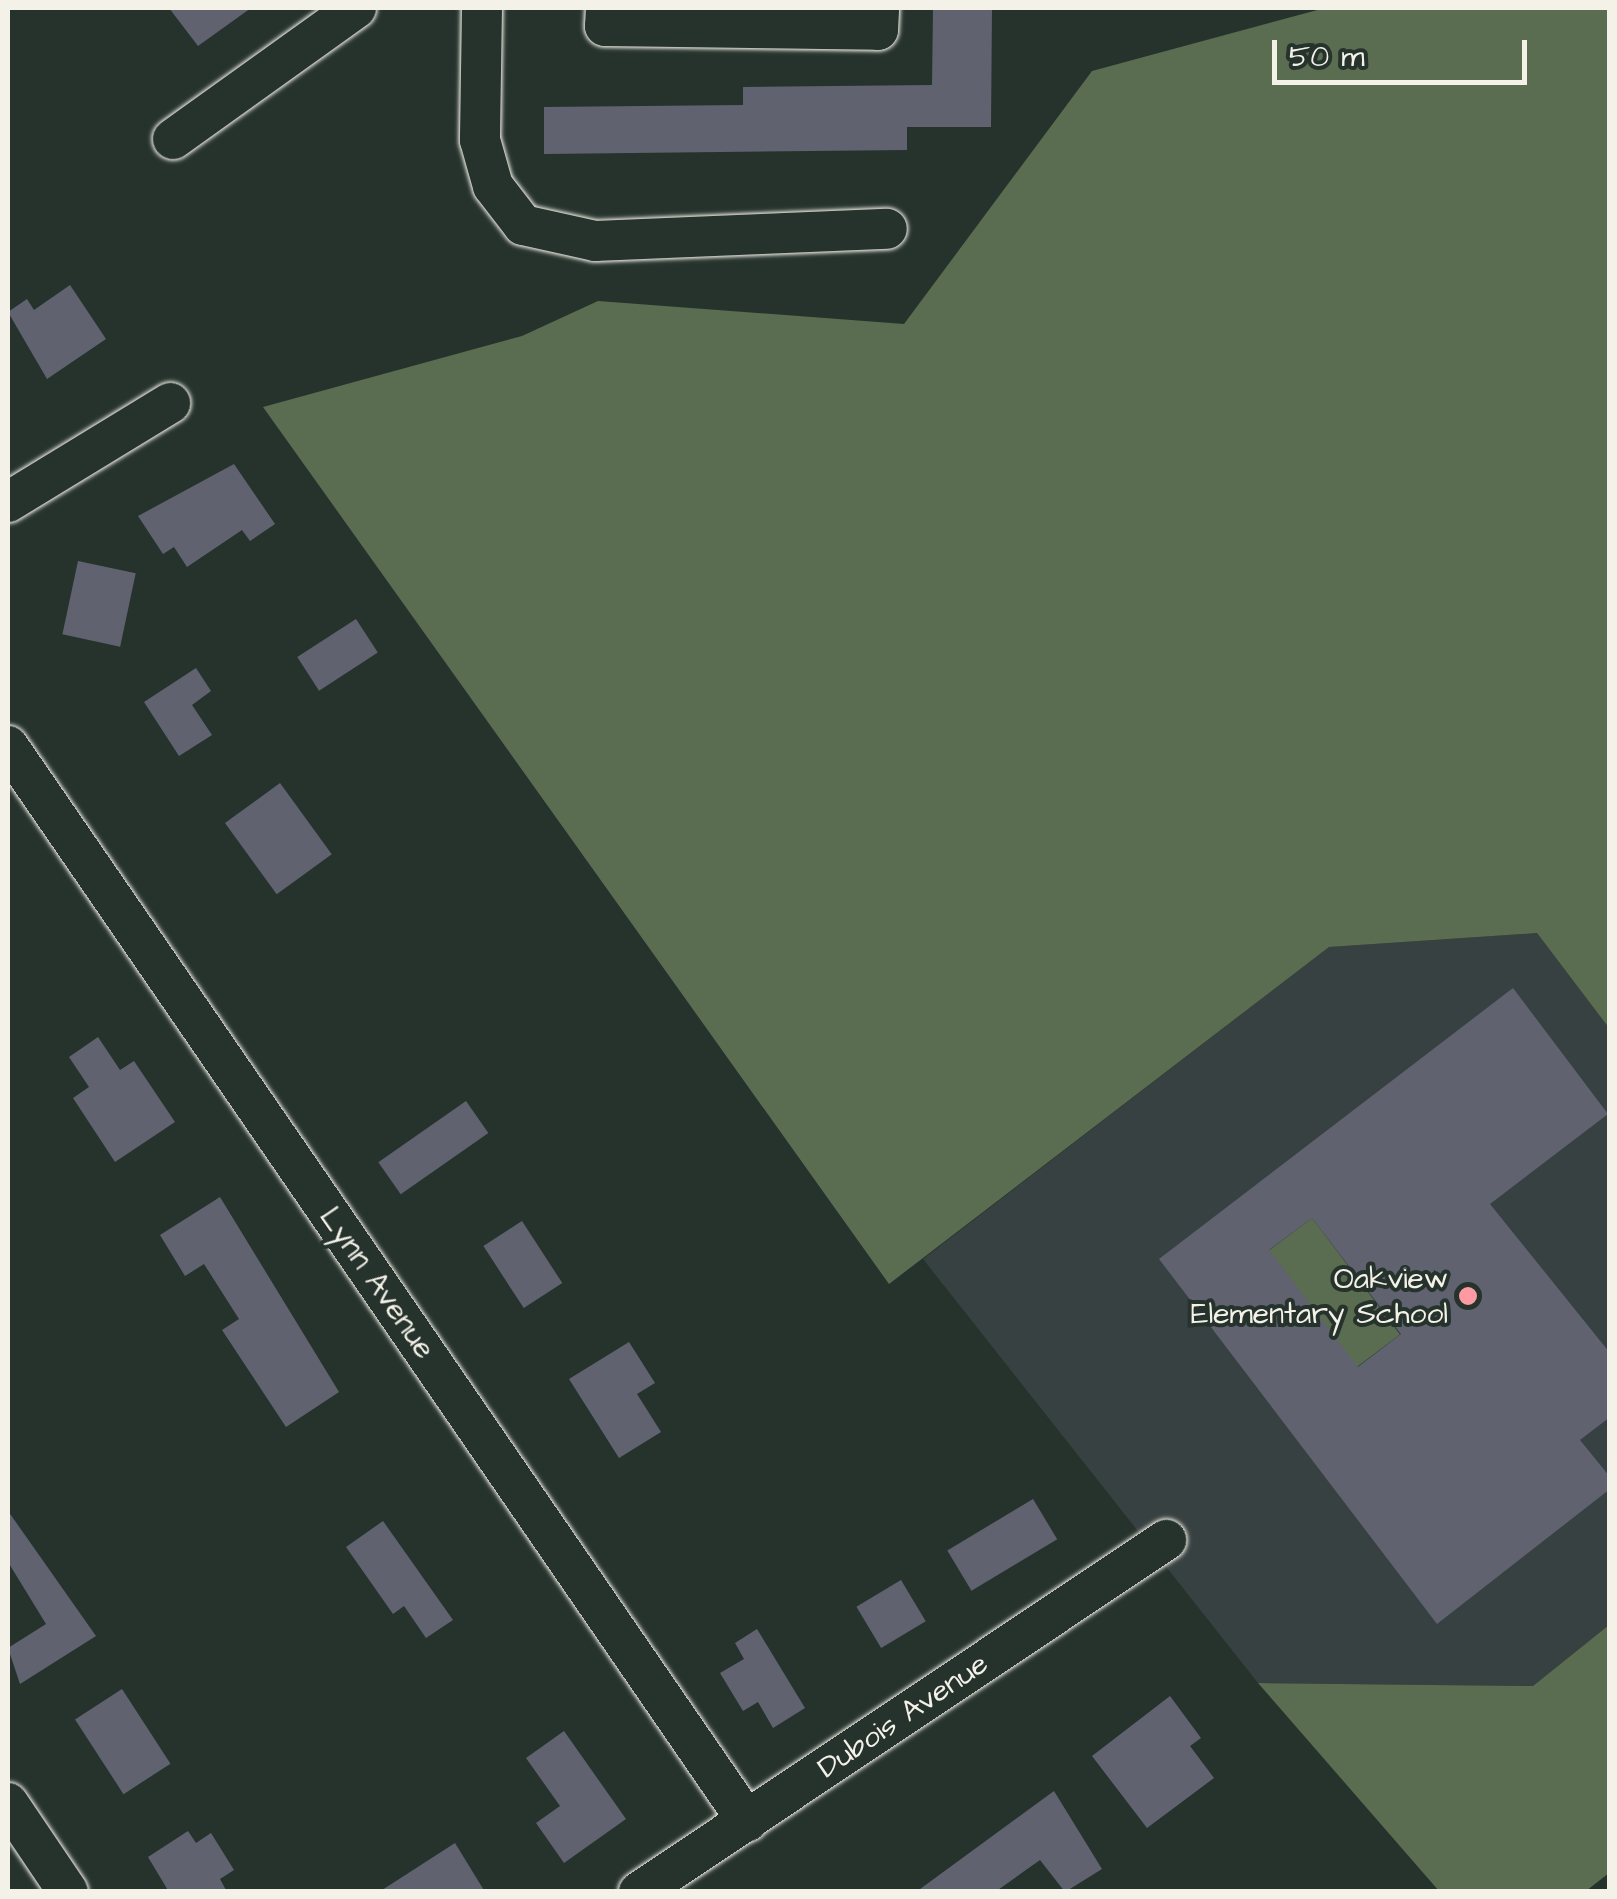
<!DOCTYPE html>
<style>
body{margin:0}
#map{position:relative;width:1617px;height:1899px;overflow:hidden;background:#26332d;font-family:"Architects Daughter",sans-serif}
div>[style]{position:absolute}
.built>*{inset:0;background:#384141}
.green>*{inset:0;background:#5a6d50;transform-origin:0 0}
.building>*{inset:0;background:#61626f;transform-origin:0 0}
.roads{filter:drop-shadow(0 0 2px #f4f1e8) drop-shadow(0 0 2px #f4f1e8)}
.street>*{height:40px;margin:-20px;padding:0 20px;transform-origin:20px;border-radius:20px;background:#26332d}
.dots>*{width:28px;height:28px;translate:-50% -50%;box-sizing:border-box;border:5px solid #26332d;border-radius:50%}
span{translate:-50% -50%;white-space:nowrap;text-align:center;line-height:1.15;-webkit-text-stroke:8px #26332d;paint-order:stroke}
.poi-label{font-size:30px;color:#f4f1e8}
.right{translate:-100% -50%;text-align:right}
.street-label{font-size:30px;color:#f4f1e8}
.frame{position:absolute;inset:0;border:10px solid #f4f1e8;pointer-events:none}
.scale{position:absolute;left:1272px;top:40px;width:255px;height:45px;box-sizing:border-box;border:5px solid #f4f1e8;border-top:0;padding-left:12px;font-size:30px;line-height:35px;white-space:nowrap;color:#f4f1e8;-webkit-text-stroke:8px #26332d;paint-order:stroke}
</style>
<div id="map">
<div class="built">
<i style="clip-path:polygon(1537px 933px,1609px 1028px,1609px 1625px,1533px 1686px,1258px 1683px,923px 1259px,1329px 947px)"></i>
</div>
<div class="green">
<i style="clip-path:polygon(1325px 8px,1609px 8px,1609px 1028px,1537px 933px,1329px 947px,889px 1284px,263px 407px,522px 336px,598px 301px,904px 324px,1092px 71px)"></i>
<i style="left:1312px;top:1218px;width:146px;height:54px;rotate:53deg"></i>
<i style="clip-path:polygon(1609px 1625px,1609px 1873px,1586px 1891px,1439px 1891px,1258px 1683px,1533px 1686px)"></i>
</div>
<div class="building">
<i style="clip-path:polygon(169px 8px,251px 8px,198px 46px)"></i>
<i style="clip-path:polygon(933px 8px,992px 8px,991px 127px,907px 127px,907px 150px,544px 154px,544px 107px,743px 105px,743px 87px,932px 85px)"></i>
<i style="clip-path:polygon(70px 285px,106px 339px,47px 379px,8px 312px,27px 299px,34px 310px)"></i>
<i style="clip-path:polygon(234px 464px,275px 524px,250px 541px,242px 530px,187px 567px,174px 547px,163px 554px,138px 516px)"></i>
<i style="left:78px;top:561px;width:59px;height:75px;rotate:12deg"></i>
<i style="left:356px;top:619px;width:40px;height:70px;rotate:57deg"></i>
<i style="clip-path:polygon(196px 668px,211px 691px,192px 705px,212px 735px,179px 756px,144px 702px)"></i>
<i style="left:280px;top:783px;width:88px;height:68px;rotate:54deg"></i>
<i style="clip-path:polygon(evenodd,1513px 988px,1608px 1114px,1490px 1204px,1610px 1353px,1610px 1417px,1580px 1440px,1610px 1477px,1610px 1489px,1437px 1624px,1159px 1259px,1513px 988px,1312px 1218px,1401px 1334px,1358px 1367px,1269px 1250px,1312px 1218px)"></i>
<i style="clip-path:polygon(98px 1037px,120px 1070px,134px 1061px,175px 1122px,115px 1162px,73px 1098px,89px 1087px,69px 1057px)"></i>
<i style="left:466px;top:1101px;width:39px;height:107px;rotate:55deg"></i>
<i style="clip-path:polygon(220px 1197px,339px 1392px,286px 1427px,222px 1330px,239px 1319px,204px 1264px,185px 1276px,160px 1235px)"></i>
<i style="left:522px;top:1221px;width:74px;height:46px;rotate:57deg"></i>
<i style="clip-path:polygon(629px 1342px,655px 1383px,637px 1394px,661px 1432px,619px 1458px,569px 1379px)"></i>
<i style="left:1033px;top:1499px;width:47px;height:100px;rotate:59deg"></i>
<i style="clip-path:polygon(8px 1511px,96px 1636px,20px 1684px,8px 1648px,46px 1624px,8px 1562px)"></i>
<i style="clip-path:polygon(383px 1521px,453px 1620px,426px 1638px,404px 1606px,393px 1614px,346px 1547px)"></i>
<i style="left:901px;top:1580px;width:48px;height:52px;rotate:59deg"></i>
<i style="clip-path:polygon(757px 1629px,805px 1708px,773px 1728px,758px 1702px,743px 1711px,720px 1673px,744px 1659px,735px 1643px)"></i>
<i style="left:122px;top:1689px;width:89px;height:56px;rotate:57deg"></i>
<i style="clip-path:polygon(1170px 1696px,1201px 1738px,1190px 1746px,1214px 1778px,1147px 1828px,1092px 1756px)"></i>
<i style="clip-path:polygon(564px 1731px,626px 1819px,564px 1863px,536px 1823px,560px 1806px,526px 1758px)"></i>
<i style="clip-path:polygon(1054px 1791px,1102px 1869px,1065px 1892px,1040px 1860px,995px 1892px,916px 1892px)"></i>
<i style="clip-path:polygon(188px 1831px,196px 1843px,211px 1833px,234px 1870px,220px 1879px,227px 1892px,169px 1892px,148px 1857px)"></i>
<i style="clip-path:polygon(455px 1843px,485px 1892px,379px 1892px)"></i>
</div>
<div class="roads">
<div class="street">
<i style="left:482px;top:8px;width:132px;rotate:90.9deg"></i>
<i style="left:480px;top:140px;width:48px;rotate:74.2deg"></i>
<i style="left:493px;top:186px;width:49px;rotate:52.4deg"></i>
<i style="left:523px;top:225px;width:74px;rotate:12.5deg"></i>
<i style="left:595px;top:241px;width:292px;rotate:-2.4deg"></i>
<i style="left:606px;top:8px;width:18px;rotate:93deg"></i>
<i style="left:605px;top:26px;width:273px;rotate:0.8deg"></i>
<i style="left:878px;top:30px;width:22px;rotate:-87deg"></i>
<i style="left:173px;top:139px;width:225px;rotate:-35.6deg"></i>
<i style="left:8px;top:502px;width:190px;rotate:-31.4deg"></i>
<i style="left:8px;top:746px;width:1305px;rotate:55.49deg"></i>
<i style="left:8px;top:1803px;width:107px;rotate:56deg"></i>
<i style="left:639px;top:1892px;width:634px;rotate:-33.74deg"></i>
</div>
</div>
<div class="dots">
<i style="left:1468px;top:1296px;background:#ff9aa2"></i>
</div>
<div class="poi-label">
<span class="right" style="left:1448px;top:1296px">Oakview<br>Elementary School</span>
</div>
<div class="street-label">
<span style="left:377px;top:1283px;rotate:55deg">Lynn Avenue</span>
<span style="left:903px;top:1716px;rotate:-34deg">Dubois Avenue</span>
</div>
<div class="frame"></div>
<div class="scale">50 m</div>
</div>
